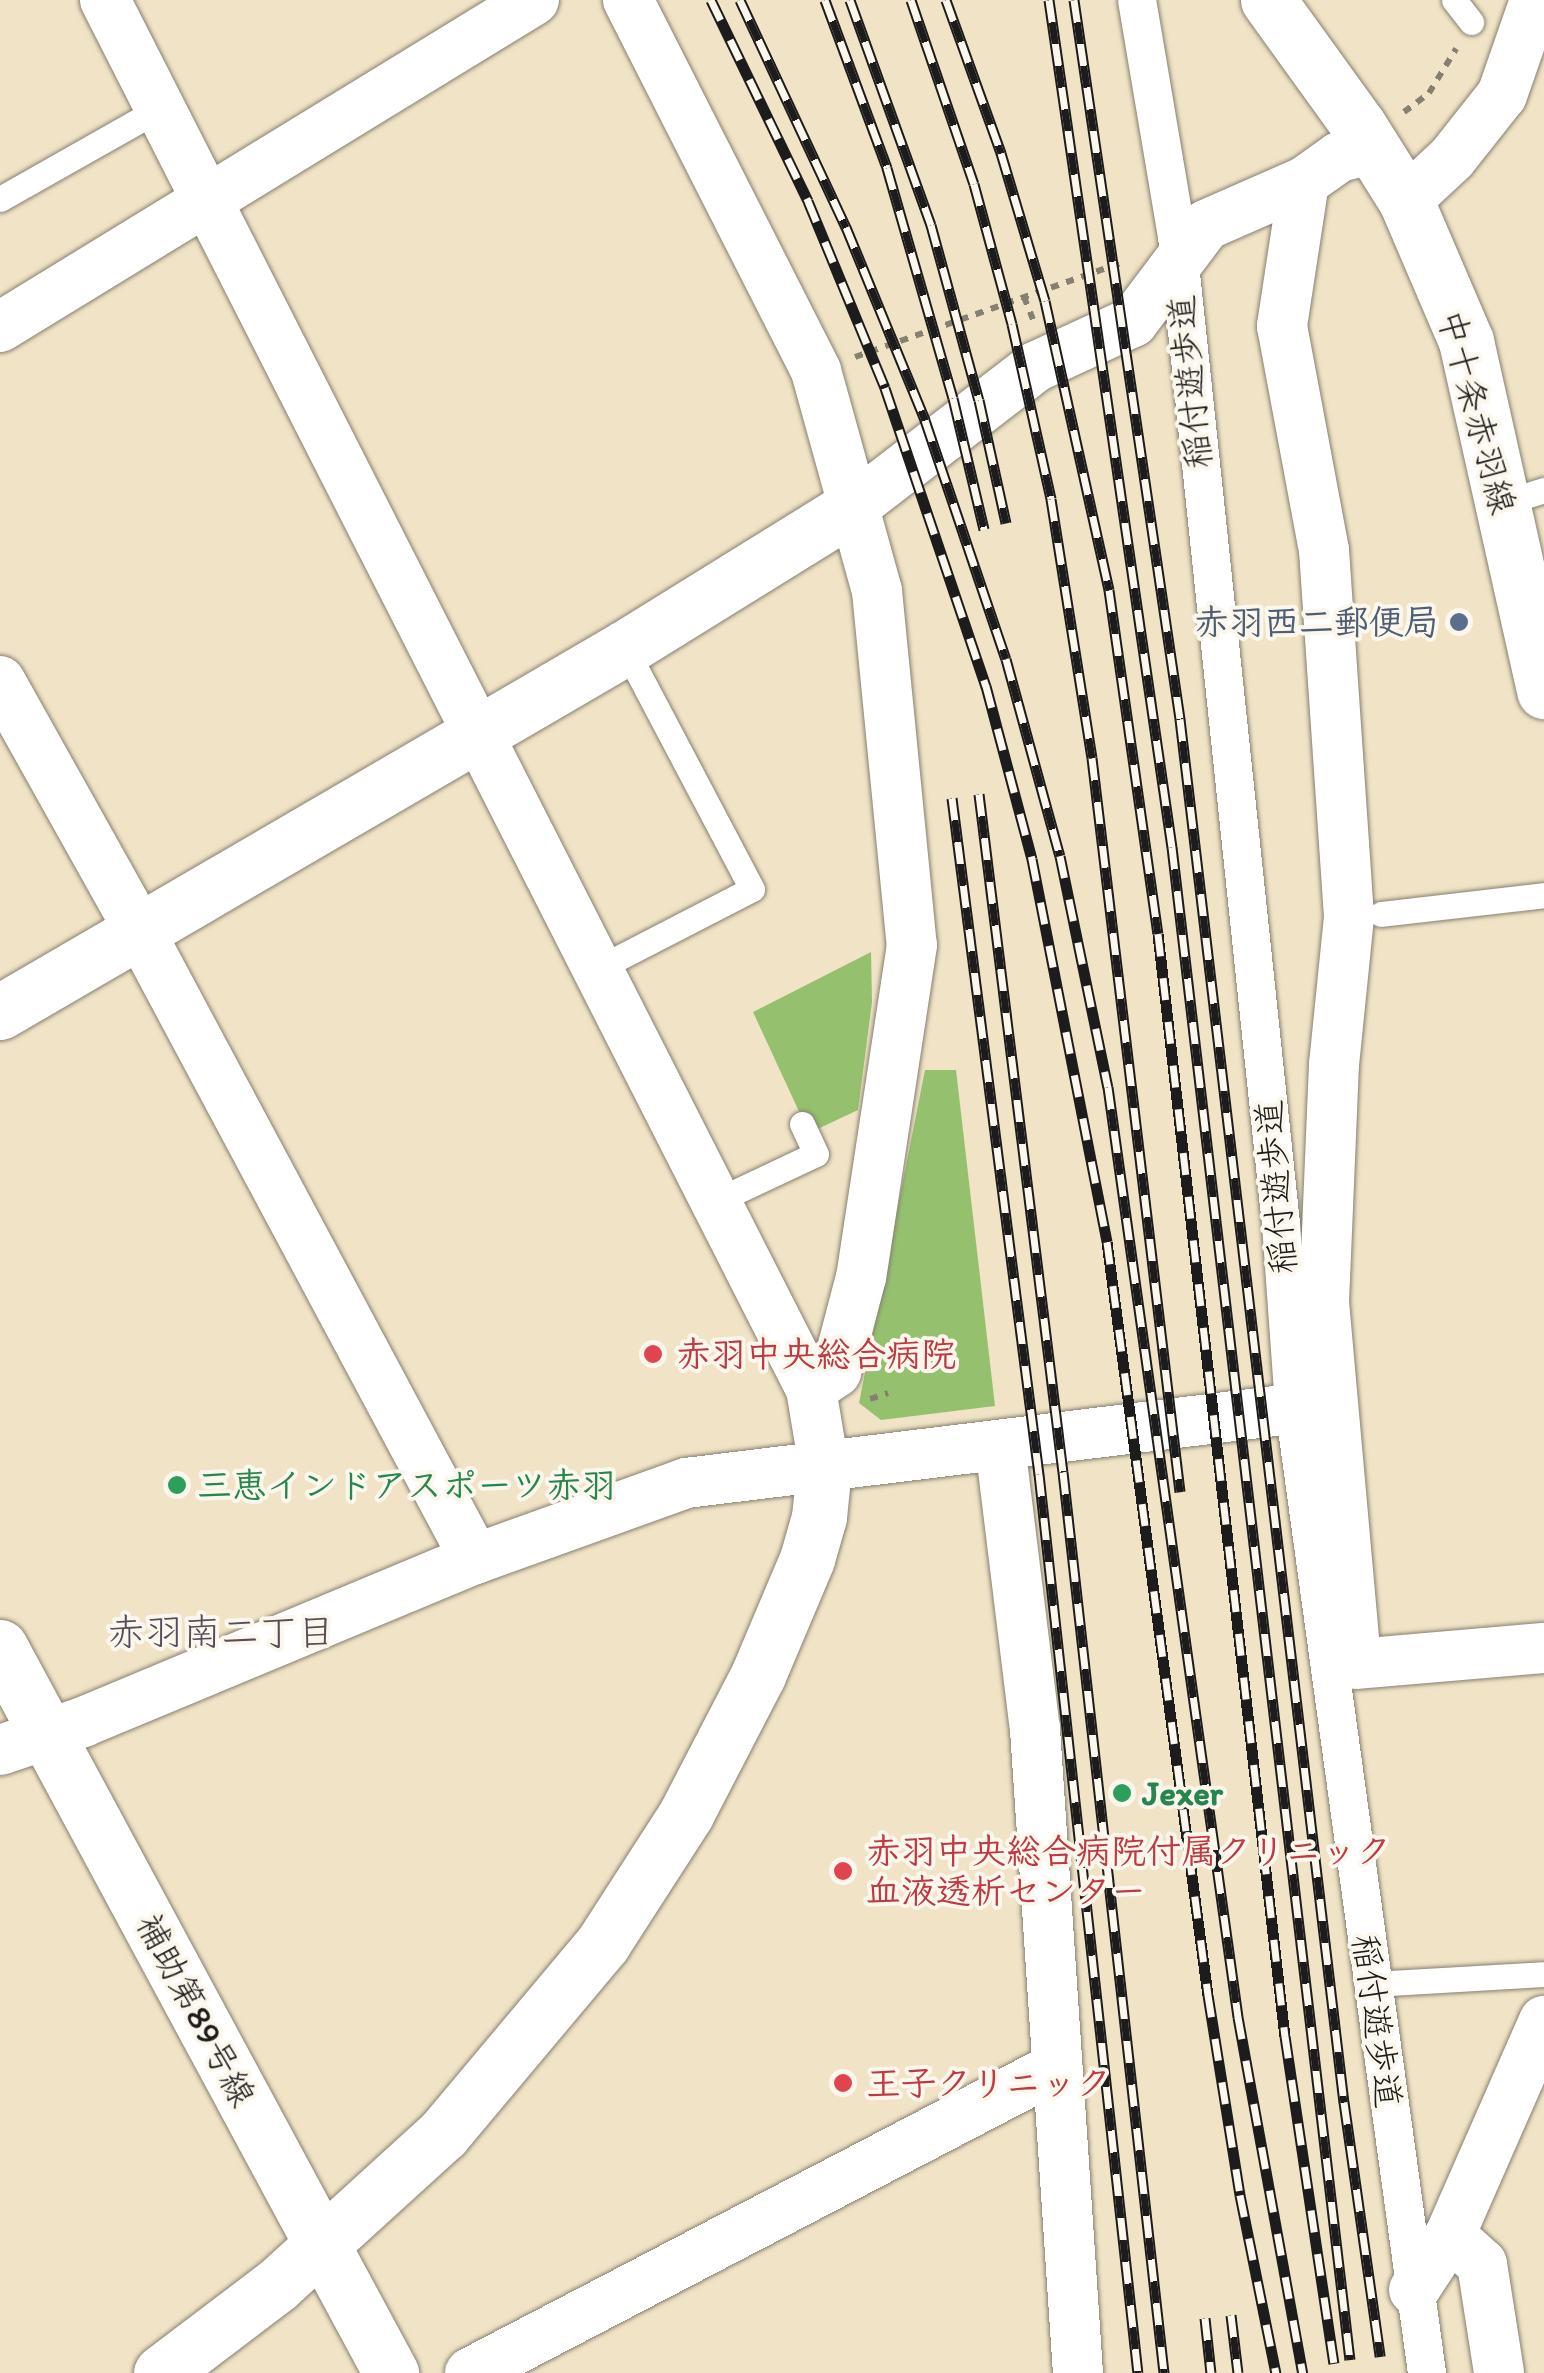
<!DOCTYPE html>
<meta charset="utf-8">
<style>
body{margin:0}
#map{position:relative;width:1544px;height:2373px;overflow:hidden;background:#f1e3c6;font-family:Itim,"Klee One",sans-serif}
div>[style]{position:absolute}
.green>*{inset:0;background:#95c16f}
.path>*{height:6px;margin-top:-3px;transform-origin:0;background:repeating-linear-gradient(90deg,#868071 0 8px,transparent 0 16px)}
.roads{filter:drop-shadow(0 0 2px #868071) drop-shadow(0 0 2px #868071)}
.service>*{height:25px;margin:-12.5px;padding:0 12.5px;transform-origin:12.5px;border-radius:12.5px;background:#fff}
.pedestrian>*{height:38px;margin:-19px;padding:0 19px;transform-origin:19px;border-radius:19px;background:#fff}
.minor>*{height:50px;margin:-25px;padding:0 25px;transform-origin:25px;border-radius:25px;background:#fff}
.tertiary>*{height:55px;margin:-27.5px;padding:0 27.5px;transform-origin:27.5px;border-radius:27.5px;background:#fff}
.secondary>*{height:55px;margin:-27.5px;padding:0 27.5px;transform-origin:27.5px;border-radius:27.5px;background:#fff}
.rail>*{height:11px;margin-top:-5.5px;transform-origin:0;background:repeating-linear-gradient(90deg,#fbf7ec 0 22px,#1c1c1c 0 44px);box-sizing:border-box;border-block:2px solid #1c1c1c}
.dots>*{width:28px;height:28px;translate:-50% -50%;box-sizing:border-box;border:5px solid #fbf7ec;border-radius:50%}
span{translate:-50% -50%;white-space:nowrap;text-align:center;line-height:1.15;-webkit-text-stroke:8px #fbf7ec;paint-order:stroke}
.street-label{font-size:35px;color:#1c1c1c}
.service-label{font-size:35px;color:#4e5e75;font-weight:700}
.right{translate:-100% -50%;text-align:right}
.health-label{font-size:35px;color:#be3a42;font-weight:700}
.left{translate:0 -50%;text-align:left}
.leisure-label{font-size:35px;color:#27864d;font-weight:700}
.neighbourhood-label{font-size:38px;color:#584b5a}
</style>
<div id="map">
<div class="green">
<i style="clip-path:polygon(871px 952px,872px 1002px,858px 1110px,809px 1133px,753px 1012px)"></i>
<i style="clip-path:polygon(925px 1070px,956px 1070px,995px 1406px,881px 1420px,859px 1403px)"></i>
</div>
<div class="path">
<i style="left:1404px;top:112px;width:31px;rotate:-37deg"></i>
<i style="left:1429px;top:93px;width:52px;rotate:-58.5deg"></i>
<i style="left:1024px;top:297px;width:24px;rotate:68deg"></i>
<i style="left:855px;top:357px;width:282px;rotate:-19.5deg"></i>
<i style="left:870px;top:1399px;width:19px;rotate:-18deg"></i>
</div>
<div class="roads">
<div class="service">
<i style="left:1454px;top:0;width:28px;rotate:52deg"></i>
<i style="left:0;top:199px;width:185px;rotate:-29.5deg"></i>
<i style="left:1503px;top:503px;width:43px;rotate:-17.6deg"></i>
<i style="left:1381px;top:914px;width:164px;rotate:-6.6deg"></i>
<i style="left:599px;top:968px;width:172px;rotate:-27.3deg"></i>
<i style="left:752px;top:889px;width:272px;rotate:-117.8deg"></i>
<i style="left:716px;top:1201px;width:110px;rotate:-25.2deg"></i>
<i style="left:816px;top:1154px;width:33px;rotate:-115deg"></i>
<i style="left:1372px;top:1984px;width:172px;rotate:-3.3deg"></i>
</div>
<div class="pedestrian">
<i style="left:1137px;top:0;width:239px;rotate:80.4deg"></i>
<i style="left:1177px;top:236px;width:993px;rotate:83.99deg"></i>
<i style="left:1281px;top:1224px;width:183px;rotate:85.9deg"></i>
<i style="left:1294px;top:1407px;width:975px;rotate:82.16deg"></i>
</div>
<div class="minor">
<i style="left:105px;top:0;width:1558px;rotate:63.06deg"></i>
<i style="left:811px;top:1389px;width:79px;rotate:80.5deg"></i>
<i style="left:628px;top:0;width:416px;rotate:63.1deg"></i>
<i style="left:816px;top:371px;width:228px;rotate:74.5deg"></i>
<i style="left:877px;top:591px;width:356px;rotate:84.4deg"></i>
<i style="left:912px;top:945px;width:336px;rotate:98.7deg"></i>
<i style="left:861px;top:1277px;width:98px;rotate:104.7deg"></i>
<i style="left:836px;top:1372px;width:30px;rotate:146deg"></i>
<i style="left:1304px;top:182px;width:146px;rotate:98.7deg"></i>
<i style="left:1282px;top:326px;width:228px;rotate:79.4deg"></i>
<i style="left:1324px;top:550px;width:368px;rotate:86.1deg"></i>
<i style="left:1349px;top:917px;width:148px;rotate:95.8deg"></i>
<i style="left:1334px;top:1064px;width:238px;rotate:92.4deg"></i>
<i style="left:1324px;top:1302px;width:363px;rotate:84.9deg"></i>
<i style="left:1356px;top:1664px;width:189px;rotate:-4.9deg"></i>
<i style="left:1406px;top:201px;width:63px;rotate:-43.1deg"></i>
<i style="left:1452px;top:158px;width:80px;rotate:-51.6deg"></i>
<i style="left:1502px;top:95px;width:101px;rotate:-70.8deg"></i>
<i style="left:0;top:327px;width:626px;rotate:-31.48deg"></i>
<i style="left:856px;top:505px;width:226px;rotate:-37.6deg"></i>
<i style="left:1035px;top:367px;width:108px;rotate:-24.7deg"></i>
<i style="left:1133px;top:322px;width:121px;rotate:-53deg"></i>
<i style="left:1206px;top:225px;width:107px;rotate:-23.7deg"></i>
<i style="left:1304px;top:182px;width:43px;rotate:-35.5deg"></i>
<i style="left:1339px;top:157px;width:33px;rotate:-14deg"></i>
<i style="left:0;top:681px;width:287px;rotate:60.8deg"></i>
<i style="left:140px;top:932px;width:711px;rotate:61.88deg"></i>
<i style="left:1000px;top:1445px;width:286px;rotate:83deg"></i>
<i style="left:1035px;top:1729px;width:645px;rotate:86.18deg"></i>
<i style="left:0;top:1750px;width:88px;rotate:-18.6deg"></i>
<i style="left:83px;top:1722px;width:425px;rotate:-22.6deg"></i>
<i style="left:475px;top:1559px;width:224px;rotate:-19.8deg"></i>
<i style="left:686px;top:1483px;width:651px;rotate:-6.97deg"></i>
<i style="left:1450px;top:2235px;width:43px;rotate:42.2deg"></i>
<i style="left:1482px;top:2264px;width:110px;rotate:81.1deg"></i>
<i style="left:1414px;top:2290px;width:66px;rotate:-56.8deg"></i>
<i style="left:1450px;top:2235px;width:234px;rotate:-66.3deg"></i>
<i style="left:470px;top:2373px;width:662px;rotate:-27.53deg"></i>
</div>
<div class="tertiary">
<i style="left:0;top:1012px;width:723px;rotate:-30.22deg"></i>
<i style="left:625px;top:648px;width:272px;rotate:-31.8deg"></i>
<i style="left:0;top:1647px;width:825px;rotate:61.69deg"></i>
<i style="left:161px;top:2373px;width:146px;rotate:-37.2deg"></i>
<i style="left:277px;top:2285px;width:224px;rotate:-42.3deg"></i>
<i style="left:443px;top:2134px;width:249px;rotate:-50deg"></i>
<i style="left:603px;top:1943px;width:153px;rotate:-57.2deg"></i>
<i style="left:686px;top:1814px;width:157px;rotate:-62.6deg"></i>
<i style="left:758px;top:1675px;width:126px;rotate:-67.1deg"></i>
<i style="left:807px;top:1559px;width:44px;rotate:-74.1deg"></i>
<i style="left:819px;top:1517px;width:50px;rotate:-84.3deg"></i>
</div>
<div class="secondary">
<i style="left:1268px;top:0;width:155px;rotate:54.2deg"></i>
<i style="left:1359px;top:126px;width:89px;rotate:57.9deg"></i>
<i style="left:1406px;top:201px;width:152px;rotate:66.8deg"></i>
<i style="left:1466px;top:341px;width:359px;rotate:77.4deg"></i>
</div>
</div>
<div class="rail">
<i style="left:711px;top:0;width:223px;rotate:64.2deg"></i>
<i style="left:808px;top:201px;width:202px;rotate:67.6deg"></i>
<i style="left:885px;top:388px;width:315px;rotate:71.3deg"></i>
<i style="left:986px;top:686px;width:179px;rotate:75.1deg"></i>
<i style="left:1032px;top:859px;width:390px;rotate:78.9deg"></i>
<i style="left:1107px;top:1242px;width:760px;rotate:82.36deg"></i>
<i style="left:1208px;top:1995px;width:203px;rotate:80.9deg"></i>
<i style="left:1240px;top:2195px;width:182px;rotate:78.6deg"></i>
<i style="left:740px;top:0;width:251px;rotate:65deg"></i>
<i style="left:846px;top:227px;width:209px;rotate:67.7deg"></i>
<i style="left:925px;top:420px;width:252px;rotate:71.3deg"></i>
<i style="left:1006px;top:659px;width:204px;rotate:74.7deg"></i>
<i style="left:1060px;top:856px;width:236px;rotate:78.3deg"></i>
<i style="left:1108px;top:1087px;width:939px;rotate:82.04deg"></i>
<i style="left:1238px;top:2017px;width:362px;rotate:79.7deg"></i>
<i style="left:825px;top:0;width:179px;rotate:69.7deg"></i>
<i style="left:887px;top:168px;width:239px;rotate:74deg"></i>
<i style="left:953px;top:398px;width:135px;rotate:76.7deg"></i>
<i style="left:850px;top:0;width:239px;rotate:70.2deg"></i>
<i style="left:931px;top:225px;width:181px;rotate:74.7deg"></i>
<i style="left:979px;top:400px;width:126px;rotate:77.6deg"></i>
<i style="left:911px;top:0;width:194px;rotate:71.1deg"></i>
<i style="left:974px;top:184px;width:145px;rotate:74.8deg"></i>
<i style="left:1012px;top:324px;width:179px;rotate:77.4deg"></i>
<i style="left:1051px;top:499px;width:262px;rotate:81deg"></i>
<i style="left:1092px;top:758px;width:739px;rotate:83.16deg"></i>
<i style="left:946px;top:0;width:163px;rotate:70.2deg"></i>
<i style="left:1001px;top:153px;width:154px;rotate:73.4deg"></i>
<i style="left:1045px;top:301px;width:296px;rotate:77.5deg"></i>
<i style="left:1109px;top:590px;width:347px;rotate:81.9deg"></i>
<i style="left:1158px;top:934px;width:1109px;rotate:83.43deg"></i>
<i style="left:1285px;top:2036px;width:331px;rotate:81.5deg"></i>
<i style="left:1049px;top:0;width:856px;rotate:81.74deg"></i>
<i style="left:1172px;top:847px;width:1523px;rotate:83.29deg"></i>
<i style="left:1074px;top:0;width:727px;rotate:81.61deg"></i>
<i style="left:1180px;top:719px;width:1393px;rotate:83.24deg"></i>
<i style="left:1344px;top:2102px;width:257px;rotate:81.9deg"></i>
<i style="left:979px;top:794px;width:683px;rotate:82.94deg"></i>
<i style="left:1063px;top:1472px;width:907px;rotate:83.6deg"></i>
<i style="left:952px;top:798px;width:682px;rotate:82.67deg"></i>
<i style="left:1039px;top:1474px;width:904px;rotate:83.72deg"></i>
<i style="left:1231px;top:2315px;width:58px;rotate:83.1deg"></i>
<i style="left:1205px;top:2318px;width:55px;rotate:83.8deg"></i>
</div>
<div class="dots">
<i style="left:1459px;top:622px;background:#5c6f8a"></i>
<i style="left:653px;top:1354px;background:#e0444e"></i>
<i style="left:177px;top:1485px;background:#2e9e5b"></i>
<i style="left:1122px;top:1793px;background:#2e9e5b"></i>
<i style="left:843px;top:1871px;background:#e0444e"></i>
<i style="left:843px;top:2083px;background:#e0444e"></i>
</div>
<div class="street-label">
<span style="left:1190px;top:382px;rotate:-96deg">稲付遊歩道</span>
<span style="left:1477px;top:412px;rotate:75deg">中十条赤羽線</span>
<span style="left:1276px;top:1187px;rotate:-95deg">稲付遊歩道</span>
<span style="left:196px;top:2010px;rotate:62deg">補助第89号線</span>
<span style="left:1377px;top:2021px;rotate:82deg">稲付遊歩道</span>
</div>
<div class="service-label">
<span class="right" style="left:1439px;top:622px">赤羽西二郵便局</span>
</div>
<div class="health-label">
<span class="left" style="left:676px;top:1354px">赤羽中央総合病院</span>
<span class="left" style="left:866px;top:1871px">赤羽中央総合病院付属クリニック<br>血液透析センター</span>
<span class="left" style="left:866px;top:2083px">王子クリニック</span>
</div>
<div class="leisure-label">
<span class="left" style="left:197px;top:1485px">三恵インドアスポーツ赤羽</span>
<span class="left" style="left:1142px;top:1793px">Jexer</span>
</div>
<div class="neighbourhood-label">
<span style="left:221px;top:1633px">赤羽南二丁目</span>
</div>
</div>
